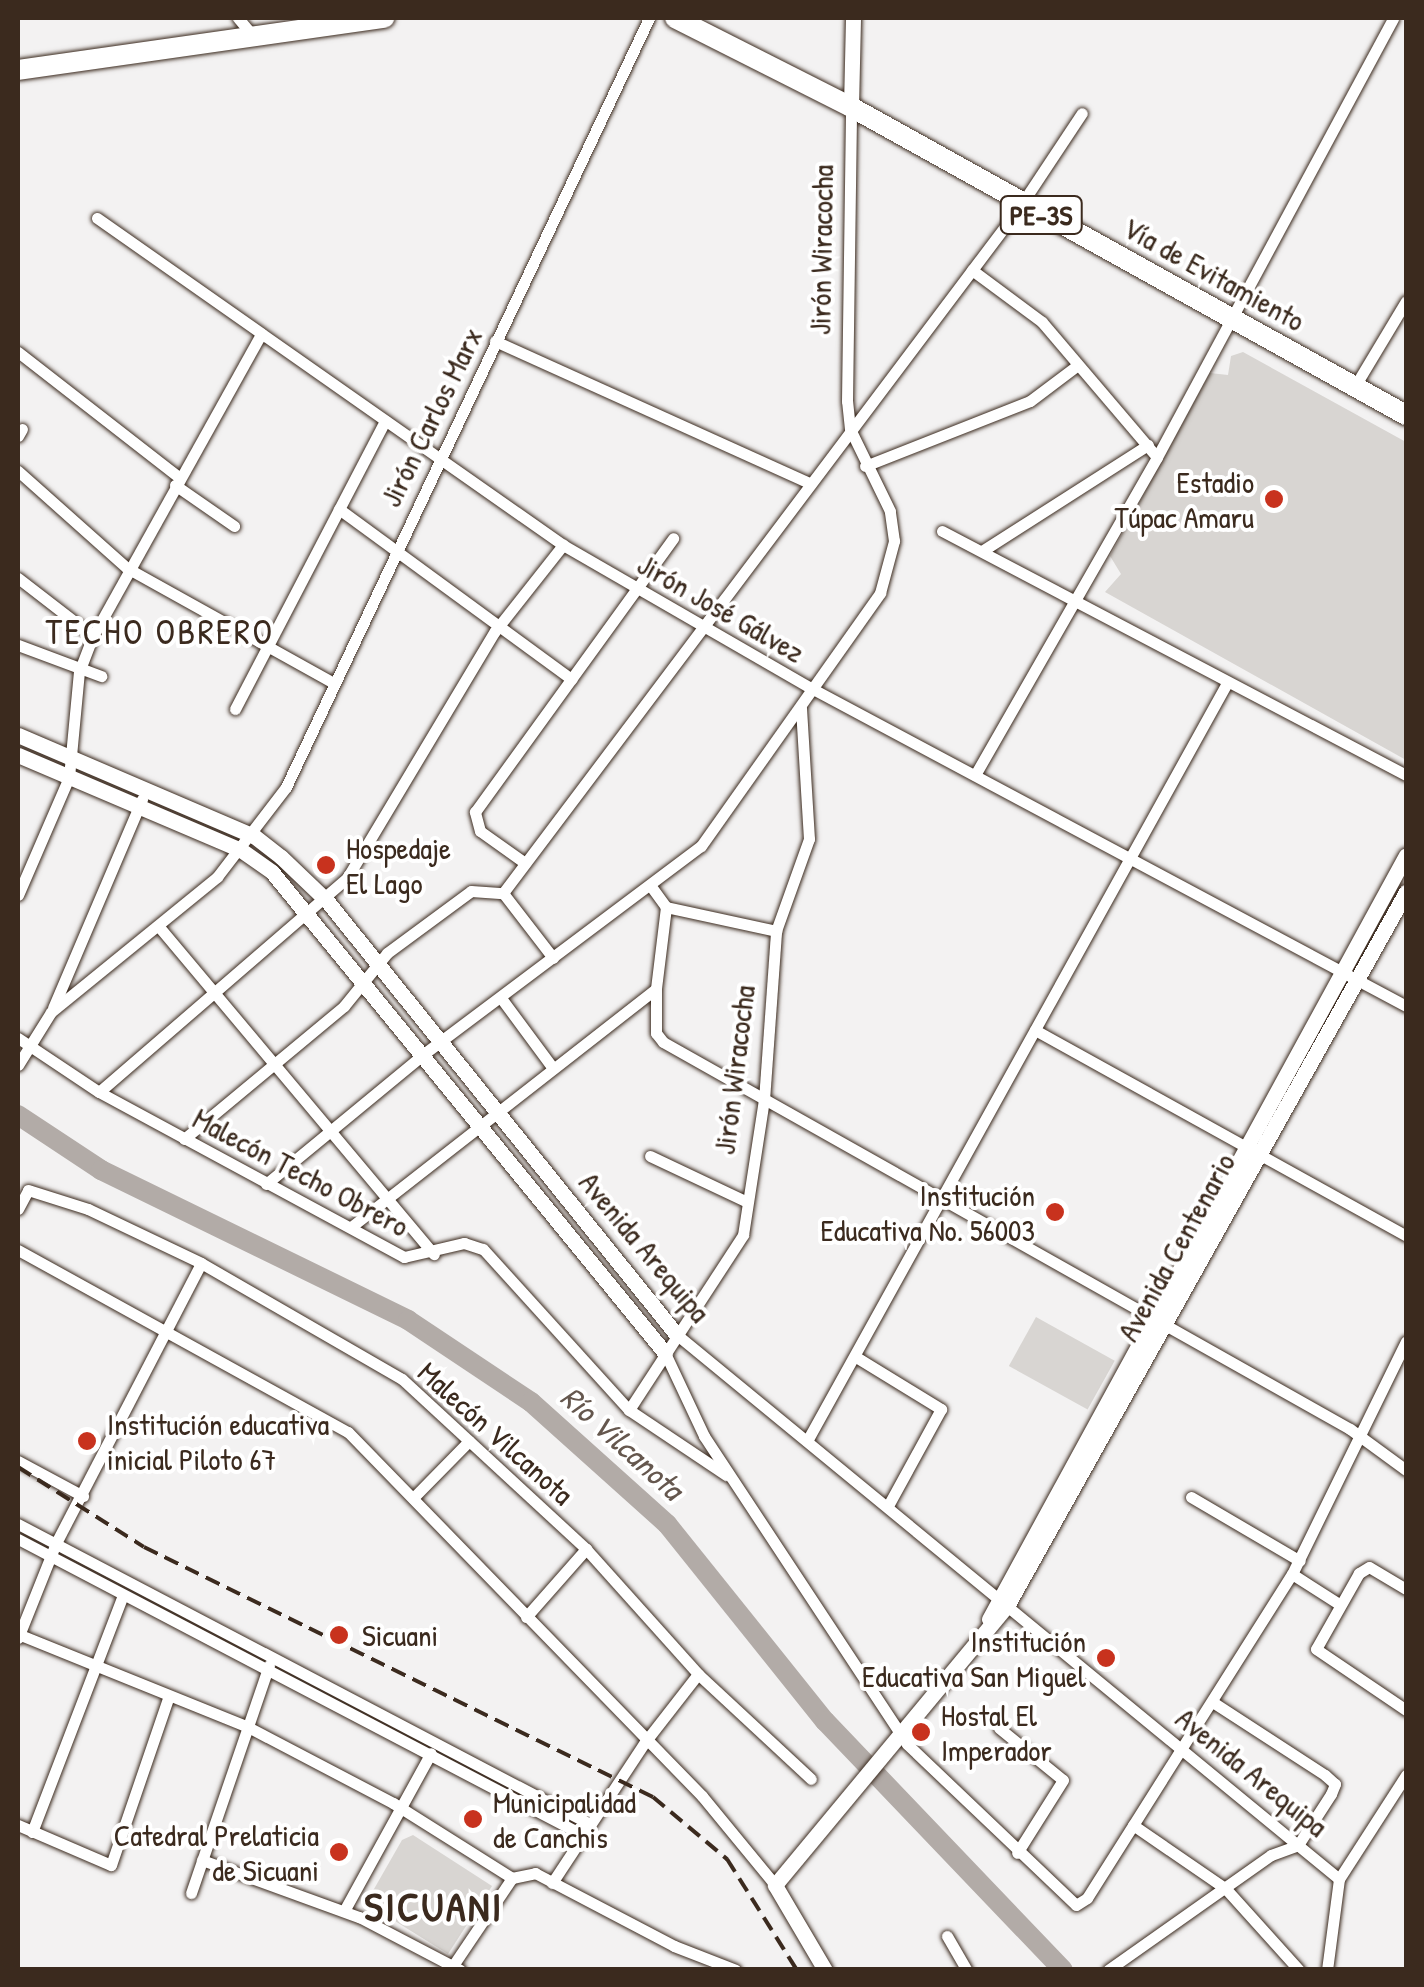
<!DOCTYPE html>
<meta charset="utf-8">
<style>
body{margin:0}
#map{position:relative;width:1424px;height:1987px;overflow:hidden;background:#f3f2f2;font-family:"Patrick Hand",sans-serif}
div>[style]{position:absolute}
.green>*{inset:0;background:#d8d5d2;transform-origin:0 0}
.river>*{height:20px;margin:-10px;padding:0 10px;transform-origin:10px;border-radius:10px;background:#b2aba7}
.roads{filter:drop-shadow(0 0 2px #3b2a1e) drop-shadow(0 0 2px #3b2a1e)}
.street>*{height:11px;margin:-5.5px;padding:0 5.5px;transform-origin:5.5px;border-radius:5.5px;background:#fff}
.secondary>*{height:15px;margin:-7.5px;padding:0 7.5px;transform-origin:7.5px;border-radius:7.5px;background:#fff}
.highway>*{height:20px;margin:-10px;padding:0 10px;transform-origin:10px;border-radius:10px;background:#fff}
.rail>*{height:4px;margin-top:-2px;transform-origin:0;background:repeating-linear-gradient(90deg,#3b2a1e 0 15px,transparent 0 23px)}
.dots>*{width:28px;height:28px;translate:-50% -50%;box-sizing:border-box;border:5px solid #fff;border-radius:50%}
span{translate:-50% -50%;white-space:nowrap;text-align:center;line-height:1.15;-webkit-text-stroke:8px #fff;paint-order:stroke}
.shield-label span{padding:2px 8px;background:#fff;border:2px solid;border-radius:8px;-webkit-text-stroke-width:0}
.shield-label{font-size:28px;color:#3b2a1e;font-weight:700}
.street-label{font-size:30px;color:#3b2a1e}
.poi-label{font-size:30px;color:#3b2a1e}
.right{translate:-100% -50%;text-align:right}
.left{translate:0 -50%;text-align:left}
.water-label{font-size:32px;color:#65574e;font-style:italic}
.quarter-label{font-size:35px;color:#3b2a1e;letter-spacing:2.5px}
.district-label{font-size:40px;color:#3b2a1e;font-weight:700;letter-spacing:2.5px}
.frame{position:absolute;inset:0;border:20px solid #3b2a1e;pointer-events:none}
</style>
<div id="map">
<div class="green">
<i style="clip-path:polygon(1243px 352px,1406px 442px,1406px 760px,1105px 592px,1121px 574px,1110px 556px,1210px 373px,1228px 375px,1231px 356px)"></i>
<i style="left:1036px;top:1317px;width:90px;height:56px;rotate:29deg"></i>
<i style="clip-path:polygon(413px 1835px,492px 1886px,448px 1954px,366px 1903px,402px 1840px)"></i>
</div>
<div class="river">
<i style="left:18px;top:1115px;width:100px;rotate:33.5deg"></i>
<i style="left:101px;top:1170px;width:342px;rotate:26deg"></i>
<i style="left:408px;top:1320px;width:148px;rotate:33.7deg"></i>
<i style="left:531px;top:1402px;width:183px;rotate:41.9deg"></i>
<i style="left:667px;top:1524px;width:253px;rotate:51.3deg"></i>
<i style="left:825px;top:1721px;width:344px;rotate:46.3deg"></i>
</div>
<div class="roads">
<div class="street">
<i style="left:238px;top:18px;width:25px;rotate:50deg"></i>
<i style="left:97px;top:218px;width:569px;rotate:35.06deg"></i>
<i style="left:563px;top:545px;width:286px;rotate:30deg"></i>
<i style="left:811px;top:688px;width:675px;rotate:28.12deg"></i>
<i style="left:972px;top:270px;width:87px;rotate:36.6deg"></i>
<i style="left:1042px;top:322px;width:177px;rotate:49.6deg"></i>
<i style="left:495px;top:341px;width:346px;rotate:24.3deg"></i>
<i style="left:18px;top:352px;width:205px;rotate:37.9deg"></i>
<i style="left:1355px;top:386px;width:99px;rotate:-59deg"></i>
<i style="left:18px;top:436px;width:8px;rotate:-60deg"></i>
<i style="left:865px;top:466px;width:177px;rotate:-21.5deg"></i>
<i style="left:1030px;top:401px;width:60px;rotate:-36.9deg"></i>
<i style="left:18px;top:471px;width:146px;rotate:41.7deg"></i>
<i style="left:127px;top:568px;width:237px;rotate:29.1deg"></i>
<i style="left:175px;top:485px;width:72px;rotate:34.8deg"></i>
<i style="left:339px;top:509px;width:288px;rotate:36.2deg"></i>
<i style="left:942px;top:531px;width:524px;rotate:27.74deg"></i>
<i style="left:982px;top:551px;width:197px;rotate:-32.6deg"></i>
<i style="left:18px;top:578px;width:95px;rotate:37.7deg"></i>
<i style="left:18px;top:645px;width:89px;rotate:20.5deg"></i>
<i style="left:235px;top:709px;width:325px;rotate:-62.5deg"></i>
<i style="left:975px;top:775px;width:366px;rotate:-60.2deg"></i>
<i style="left:1157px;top:457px;width:498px;rotate:-61.7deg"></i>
<i style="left:525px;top:863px;width:55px;rotate:-144.6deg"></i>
<i style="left:480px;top:831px;width:20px;rotate:-105deg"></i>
<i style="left:475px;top:812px;width:338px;rotate:-54.1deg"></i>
<i style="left:650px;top:885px;width:27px;rotate:54deg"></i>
<i style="left:666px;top:907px;width:83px;rotate:97deg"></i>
<i style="left:656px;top:989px;width:44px;rotate:90deg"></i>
<i style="left:656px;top:1033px;width:11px;rotate:52deg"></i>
<i style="left:663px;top:1042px;width:789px;rotate:29.39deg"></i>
<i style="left:1350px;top:1429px;width:69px;rotate:36.2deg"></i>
<i style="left:503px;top:893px;width:861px;rotate:-53.02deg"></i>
<i style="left:1021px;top:205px;width:110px;rotate:-56.5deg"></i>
<i style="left:503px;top:893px;width:82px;rotate:52.4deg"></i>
<i style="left:18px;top:895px;width:129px;rotate:-66.6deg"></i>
<i style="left:69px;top:777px;width:105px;rotate:-84.6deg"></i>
<i style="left:79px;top:672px;width:39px;rotate:-69deg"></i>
<i style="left:93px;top:636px;width:346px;rotate:-60.9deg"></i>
<i style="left:666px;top:907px;width:113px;rotate:12.3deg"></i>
<i style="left:160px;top:928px;width:426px;rotate:50deg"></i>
<i style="left:501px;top:998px;width:86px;rotate:53.5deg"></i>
<i style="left:53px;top:1008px;width:227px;rotate:-66.9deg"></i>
<i style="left:1035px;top:1030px;width:424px;rotate:29deg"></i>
<i style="left:18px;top:1038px;width:97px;rotate:33.7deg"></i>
<i style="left:99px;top:1092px;width:347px;rotate:28.4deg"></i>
<i style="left:404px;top:1257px;width:62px;rotate:-13.1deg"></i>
<i style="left:464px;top:1243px;width:20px;rotate:18deg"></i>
<i style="left:483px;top:1249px;width:217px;rotate:47.8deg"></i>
<i style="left:629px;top:1410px;width:117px;rotate:33.8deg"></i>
<i style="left:18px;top:1065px;width:62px;rotate:-58.1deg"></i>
<i style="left:51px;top:1012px;width:214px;rotate:-39.1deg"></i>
<i style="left:217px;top:877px;width:113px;rotate:-52.5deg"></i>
<i style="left:286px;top:787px;width:850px;rotate:-64.73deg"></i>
<i style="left:99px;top:1092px;width:328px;rotate:-40.8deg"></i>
<i style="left:347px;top:878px;width:288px;rotate:-59.1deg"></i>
<i style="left:495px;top:631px;width:110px;rotate:-51.7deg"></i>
<i style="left:184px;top:1139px;width:208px;rotate:-39.7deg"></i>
<i style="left:344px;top:1006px;width:68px;rotate:-50.9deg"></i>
<i style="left:387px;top:953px;width:104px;rotate:-36.4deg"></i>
<i style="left:471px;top:891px;width:32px;rotate:4deg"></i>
<i style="left:650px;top:1156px;width:105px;rotate:25.3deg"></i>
<i style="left:266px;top:1184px;width:206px;rotate:-39.5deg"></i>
<i style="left:425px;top:1053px;width:345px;rotate:-36.9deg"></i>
<i style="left:701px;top:846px;width:310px;rotate:-54.7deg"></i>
<i style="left:880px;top:593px;width:54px;rotate:-74.9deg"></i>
<i style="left:894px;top:541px;width:30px;rotate:-98deg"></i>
<i style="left:890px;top:511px;width:91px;rotate:-116deg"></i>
<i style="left:850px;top:429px;width:28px;rotate:-96deg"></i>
<i style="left:847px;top:401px;width:294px;rotate:-89.2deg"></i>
<i style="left:18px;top:1209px;width:21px;rotate:-62deg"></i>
<i style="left:28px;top:1190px;width:63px;rotate:17.6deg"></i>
<i style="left:88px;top:1209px;width:125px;rotate:25.5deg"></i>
<i style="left:201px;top:1263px;width:232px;rotate:30deg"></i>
<i style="left:402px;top:1379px;width:251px;rotate:42.7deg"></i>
<i style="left:586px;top:1549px;width:168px;rotate:48.1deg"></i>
<i style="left:698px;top:1674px;width:154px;rotate:42.9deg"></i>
<i style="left:351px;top:1227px;width:387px;rotate:-38deg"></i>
<i style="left:18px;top:1250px;width:377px;rotate:28.9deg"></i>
<i style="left:348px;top:1432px;width:508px;rotate:45.8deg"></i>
<i style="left:702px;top:1796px;width:115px;rotate:50.6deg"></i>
<i style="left:676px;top:1334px;width:858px;rotate:39.42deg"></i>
<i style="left:665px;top:1353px;width:92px;rotate:64.8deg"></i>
<i style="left:704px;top:1436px;width:369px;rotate:56.6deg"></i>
<i style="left:907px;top:1744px;width:233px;rotate:43.6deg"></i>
<i style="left:1076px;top:1905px;width:13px;rotate:-32deg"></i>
<i style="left:1087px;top:1898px;width:383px;rotate:-57.7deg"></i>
<i style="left:1292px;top:1574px;width:259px;rotate:-63.9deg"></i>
<i style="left:856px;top:1357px;width:100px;rotate:31.5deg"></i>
<i style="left:941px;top:1409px;width:111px;rotate:118.7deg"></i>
<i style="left:629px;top:1410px;width:209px;rotate:-56.9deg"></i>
<i style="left:743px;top:1235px;width:137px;rotate:-81.2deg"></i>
<i style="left:764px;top:1100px;width:169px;rotate:-85.9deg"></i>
<i style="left:776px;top:931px;width:98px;rotate:-70.3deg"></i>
<i style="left:809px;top:839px;width:132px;rotate:-93.5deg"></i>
<i style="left:807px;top:1441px;width:867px;rotate:-61.01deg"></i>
<i style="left:18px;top:1461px;width:74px;rotate:28.3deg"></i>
<i style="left:1191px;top:1497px;width:126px;rotate:30.4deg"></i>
<i style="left:413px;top:1498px;width:80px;rotate:-45.5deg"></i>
<i style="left:18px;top:1524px;width:644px;rotate:27.68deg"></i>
<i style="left:18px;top:1539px;width:636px;rotate:27.65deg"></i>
<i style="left:1292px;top:1574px;width:56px;rotate:32.6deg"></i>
<i style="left:1406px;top:1589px;width:43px;rotate:-149.3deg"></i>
<i style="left:1369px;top:1567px;width:12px;rotate:149deg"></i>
<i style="left:1359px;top:1573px;width:87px;rotate:119.5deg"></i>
<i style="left:1316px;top:1649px;width:109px;rotate:34.1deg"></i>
<i style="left:526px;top:1617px;width:91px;rotate:-48.6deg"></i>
<i style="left:18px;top:1634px;width:248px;rotate:22deg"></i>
<i style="left:248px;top:1727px;width:164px;rotate:27.7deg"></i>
<i style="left:393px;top:1803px;width:141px;rotate:32.2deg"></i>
<i style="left:18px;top:1638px;width:102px;rotate:-68.2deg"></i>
<i style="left:56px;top:1543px;width:315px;rotate:-62.6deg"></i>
<i style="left:999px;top:1728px;width:82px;rotate:39.1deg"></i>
<i style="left:1063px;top:1780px;width:86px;rotate:122.2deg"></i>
<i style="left:18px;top:1825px;width:101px;rotate:23.3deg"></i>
<i style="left:111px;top:1865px;width:179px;rotate:-71.1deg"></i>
<i style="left:1133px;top:1825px;width:113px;rotate:34.5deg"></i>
<i style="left:1226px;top:1889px;width:109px;rotate:48deg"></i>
<i style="left:32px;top:1832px;width:254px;rotate:-69deg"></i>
<i style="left:202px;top:1860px;width:167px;rotate:20deg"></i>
<i style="left:359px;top:1917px;width:114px;rotate:27.7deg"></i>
<i style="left:512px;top:1878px;width:24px;rotate:-12deg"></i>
<i style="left:535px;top:1873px;width:157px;rotate:27.7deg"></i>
<i style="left:674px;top:1946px;width:66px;rotate:21.2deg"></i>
<i style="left:552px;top:1883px;width:169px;rotate:-56.6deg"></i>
<i style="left:645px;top:1742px;width:86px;rotate:-52.1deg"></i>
<i style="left:191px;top:1893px;width:241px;rotate:-71.1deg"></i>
<i style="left:344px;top:1911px;width:180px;rotate:-61.2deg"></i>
<i style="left:947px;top:1936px;width:39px;rotate:60deg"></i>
<i style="left:454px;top:1964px;width:104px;rotate:-56deg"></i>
<i style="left:1108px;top:1970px;width:199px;rotate:-35.2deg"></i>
<i style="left:1271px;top:1855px;width:29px;rotate:-20deg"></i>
<i style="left:1298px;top:1845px;width:61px;rotate:-57.1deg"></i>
<i style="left:1331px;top:1794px;width:11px;rotate:-68deg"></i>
<i style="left:1335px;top:1784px;width:13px;rotate:-138deg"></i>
<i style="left:1325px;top:1775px;width:132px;rotate:-147deg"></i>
<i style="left:1327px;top:1970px;width:92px;rotate:-82.5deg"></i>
<i style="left:1339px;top:1879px;width:124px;rotate:-57.2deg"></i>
</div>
<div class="secondary">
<i style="left:851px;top:107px;width:89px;rotate:-88.7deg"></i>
<i style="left:18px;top:735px;width:257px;rotate:23.2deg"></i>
<i style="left:254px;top:836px;width:34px;rotate:38deg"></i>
<i style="left:281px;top:857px;width:64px;rotate:43.7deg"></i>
<i style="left:327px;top:901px;width:556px;rotate:51.13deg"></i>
<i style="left:18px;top:755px;width:242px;rotate:23.1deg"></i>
<i style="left:241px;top:850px;width:38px;rotate:35deg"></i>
<i style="left:272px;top:872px;width:621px;rotate:50.75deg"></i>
<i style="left:989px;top:1619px;width:870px;rotate:-61.37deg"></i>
<i style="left:825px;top:1970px;width:99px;rotate:-120.5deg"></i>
<i style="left:775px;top:1885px;width:365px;rotate:-50.3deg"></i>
<i style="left:1008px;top:1604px;width:816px;rotate:-60.8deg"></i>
</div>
<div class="highway">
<i style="left:675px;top:18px;width:197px;rotate:26.8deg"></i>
<i style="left:851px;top:107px;width:635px;rotate:29.03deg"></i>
<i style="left:18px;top:70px;width:370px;rotate:-8.1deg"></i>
</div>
</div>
<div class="rail">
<i style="left:18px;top:1467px;width:149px;rotate:32.4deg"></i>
<i style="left:144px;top:1547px;width:567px;rotate:26.16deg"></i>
<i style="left:653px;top:1797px;width:97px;rotate:40deg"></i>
<i style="left:727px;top:1859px;width:131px;rotate:57.8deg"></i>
</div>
<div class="dots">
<i style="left:1274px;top:499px;background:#c8321e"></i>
<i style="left:326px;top:865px;background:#c8321e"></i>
<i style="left:1055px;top:1212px;background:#c8321e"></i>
<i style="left:87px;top:1441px;background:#c8321e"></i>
<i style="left:339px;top:1635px;background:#c8321e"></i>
<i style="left:1106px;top:1658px;background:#c8321e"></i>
<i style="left:921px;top:1732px;background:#c8321e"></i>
<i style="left:473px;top:1819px;background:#c8321e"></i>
<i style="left:339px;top:1852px;background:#c8321e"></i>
</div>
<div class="shield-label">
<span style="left:1041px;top:215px">PE-3S</span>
</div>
<div class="street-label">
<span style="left:821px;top:250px;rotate:-89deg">Jirón Wiracocha</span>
<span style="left:1214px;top:274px;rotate:29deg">Vía de Evitamiento</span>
<span style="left:431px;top:417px;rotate:-64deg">Jirón Carlos Marx</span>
<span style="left:721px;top:608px;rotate:30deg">Jirón José Gálvez</span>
<span style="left:734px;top:1070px;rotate:-83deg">Jirón Wiracocha</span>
<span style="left:301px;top:1172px;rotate:28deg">Malecón Techo Obrero</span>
<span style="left:645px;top:1247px;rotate:50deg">Avenida Arequipa</span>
<span style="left:1176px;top:1247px;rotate:-61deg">Avenida Centenario</span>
<span style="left:496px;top:1433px;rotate:42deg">Malecón Vilcanota</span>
<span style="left:1252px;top:1772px;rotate:39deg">Avenida Arequipa</span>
</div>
<div class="poi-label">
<span class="right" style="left:1254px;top:499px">Estadio<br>Túpac Amaru</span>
<span class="left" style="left:346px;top:865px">Hospedaje<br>El Lago</span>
<span class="right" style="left:1035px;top:1212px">Institución<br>Educativa No. 56003</span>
<span class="left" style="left:107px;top:1441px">Institución educativa<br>inicial Piloto 67</span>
<span class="left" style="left:362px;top:1635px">Sicuani</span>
<span class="right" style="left:1086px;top:1658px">Institución<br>Educativa San Miguel</span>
<span class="left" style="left:941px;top:1732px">Hostal El<br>Imperador</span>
<span class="left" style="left:493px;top:1819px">Municipalidad<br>de Canchis</span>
<span class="right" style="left:319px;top:1852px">Catedral Prelaticia<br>de Sicuani</span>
</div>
<div class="water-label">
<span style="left:622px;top:1443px;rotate:42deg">Río Vilcanota</span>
</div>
<div class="quarter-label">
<span style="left:160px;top:632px">TECHO OBRERO</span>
</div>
<div class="district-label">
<span style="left:434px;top:1906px">SICUANI</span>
</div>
<div class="frame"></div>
</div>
